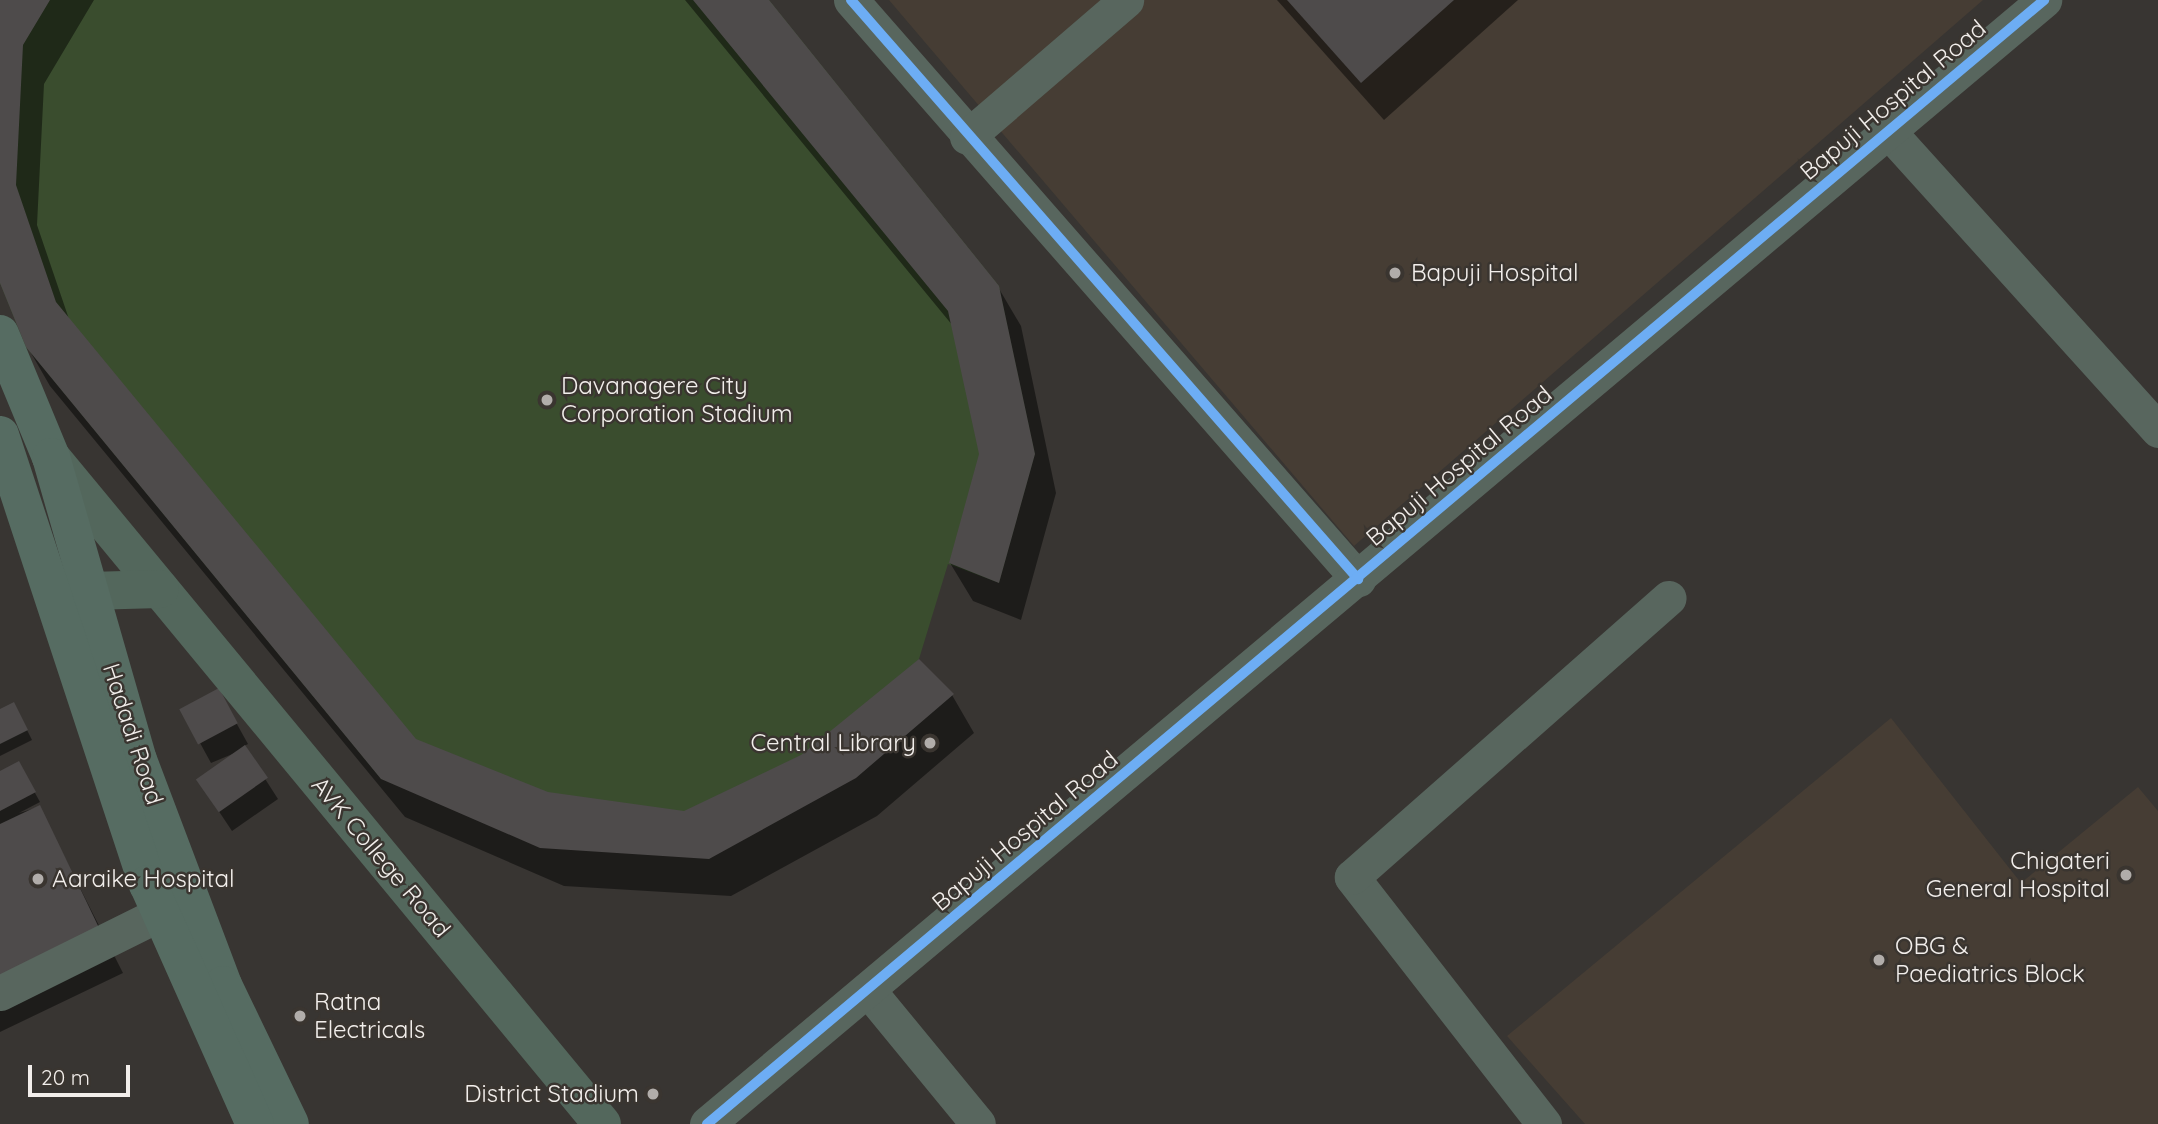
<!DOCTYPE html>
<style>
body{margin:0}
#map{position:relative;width:2158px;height:1124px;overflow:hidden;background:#383532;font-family:Quicksand,sans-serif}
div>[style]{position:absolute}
.built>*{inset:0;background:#463d34}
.green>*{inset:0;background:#3a4d2e}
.shadow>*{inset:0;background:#0007}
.building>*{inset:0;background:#4e4b4b;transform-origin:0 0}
.minor>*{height:35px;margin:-17.5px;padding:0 17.5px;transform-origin:17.5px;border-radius:17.5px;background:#58665e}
.secondary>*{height:38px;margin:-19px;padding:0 19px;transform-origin:19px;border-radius:19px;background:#53675c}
.primary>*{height:38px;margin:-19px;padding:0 19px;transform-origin:19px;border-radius:19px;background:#566c62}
.cycleway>*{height:10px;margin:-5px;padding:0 5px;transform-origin:5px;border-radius:5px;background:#6dadf4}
.dots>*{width:19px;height:19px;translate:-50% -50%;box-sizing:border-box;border:4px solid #3a3530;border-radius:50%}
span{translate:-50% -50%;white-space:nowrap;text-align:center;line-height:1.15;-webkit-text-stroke:5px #3a3530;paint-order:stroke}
.street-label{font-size:24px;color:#f2eeeb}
.poi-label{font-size:24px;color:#f2eeeb}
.left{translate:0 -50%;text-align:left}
.right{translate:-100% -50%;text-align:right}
.scale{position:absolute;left:28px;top:1065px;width:102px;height:32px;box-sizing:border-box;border:4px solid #f2eeeb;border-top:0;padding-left:9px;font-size:21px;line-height:24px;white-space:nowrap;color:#f2eeeb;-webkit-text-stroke:5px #3a3530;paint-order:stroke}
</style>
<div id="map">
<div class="built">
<i style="clip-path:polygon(889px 0,1983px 0,1354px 546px)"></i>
<i style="clip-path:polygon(1891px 718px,2021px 883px,2138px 787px,2158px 811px,2158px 1124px,1585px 1124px,1507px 1036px)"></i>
</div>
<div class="green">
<i style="clip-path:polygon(0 0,769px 0,999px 286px,1035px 454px,999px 583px,948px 564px,919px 659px,709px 859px,381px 779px,26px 347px,0 283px)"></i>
</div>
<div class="shadow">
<i style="clip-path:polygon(1px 0,94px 0,44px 84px,37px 225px,70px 322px,415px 740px,548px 794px,685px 813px,952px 695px,974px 733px,877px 816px,731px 896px,564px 886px,405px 817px,50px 386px,27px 346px,0 278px)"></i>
<i style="clip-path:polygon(685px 0,767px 0,998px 287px,1021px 326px,1056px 493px,1021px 620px,973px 601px,950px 563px,981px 454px,953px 326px)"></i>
<i style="clip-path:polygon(1277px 0,1518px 0,1384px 120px)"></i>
<i style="clip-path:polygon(228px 708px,248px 744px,244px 746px,278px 799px,232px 831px,198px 780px,242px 750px,211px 763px,182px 710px)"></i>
<i style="clip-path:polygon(0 711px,19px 714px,32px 740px,0 756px)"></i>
<i style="clip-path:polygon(19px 764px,40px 802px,19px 813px,39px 807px,123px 973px,0 1032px,0 773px)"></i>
</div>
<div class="building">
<i style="clip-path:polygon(0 0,50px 0,23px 45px,16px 185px,56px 302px,416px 739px,548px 792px,684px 811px,801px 755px,919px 659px,954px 694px,856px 778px,709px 859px,540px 848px,381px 779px,26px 347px,0 283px)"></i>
<i style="clip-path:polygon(693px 0,769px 0,999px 286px,1035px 454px,999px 583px,949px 563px,979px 454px,948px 311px)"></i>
<i style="clip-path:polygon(1287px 0,1454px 0,1361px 83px)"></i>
<i style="left:219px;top:688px;width:40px;height:45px;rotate:62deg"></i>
<i style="clip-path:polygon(14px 702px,28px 730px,0 744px,0 709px)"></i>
<i style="left:245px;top:745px;width:40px;height:60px;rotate:55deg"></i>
<i style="clip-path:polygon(19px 761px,36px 792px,0 811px,0 771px)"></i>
<i style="clip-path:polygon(40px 805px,102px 934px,0 984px,0 824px)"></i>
</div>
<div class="minor">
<i style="left:851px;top:0;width:770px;rotate:48.79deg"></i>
<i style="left:1888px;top:131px;width:403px;rotate:47.9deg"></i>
<i style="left:967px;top:137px;width:210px;rotate:-40.7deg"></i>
<i style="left:868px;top:990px;width:173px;rotate:50.6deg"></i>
<i style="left:0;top:993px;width:209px;rotate:-26.4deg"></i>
<i style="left:707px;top:1124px;width:1747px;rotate:-40.05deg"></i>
<i style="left:1544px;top:1124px;width:313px;rotate:-127.9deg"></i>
<i style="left:1352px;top:877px;width:422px;rotate:-41.4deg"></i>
</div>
<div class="secondary">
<i style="left:51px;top:457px;width:865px;rotate:50.44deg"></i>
<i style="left:58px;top:598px;width:32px;rotate:-13deg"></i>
<i style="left:89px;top:591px;width:71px;rotate:-1.6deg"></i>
</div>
<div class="primary">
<i style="left:0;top:334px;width:133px;rotate:67.5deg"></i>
<i style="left:51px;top:457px;width:315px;rotate:74deg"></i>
<i style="left:138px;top:760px;width:241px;rotate:69.3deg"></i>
<i style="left:223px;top:985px;width:154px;rotate:64.3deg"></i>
<i style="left:0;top:435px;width:473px;rotate:71.8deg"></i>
<i style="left:148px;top:884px;width:263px;rotate:66deg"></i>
</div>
<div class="cycleway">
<i style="left:851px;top:0;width:770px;rotate:48.79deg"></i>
<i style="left:707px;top:1124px;width:1747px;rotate:-40.05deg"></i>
</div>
<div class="dots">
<i style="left:1395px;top:273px;background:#b1adaa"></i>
<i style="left:547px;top:400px;background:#b1adaa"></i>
<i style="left:930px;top:743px;background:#b1adaa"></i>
<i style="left:2126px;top:875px;background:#b1adaa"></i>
<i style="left:38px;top:879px;background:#b1adaa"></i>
<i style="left:1879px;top:960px;background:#b1adaa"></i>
<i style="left:300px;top:1016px;background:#b1adaa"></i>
<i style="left:653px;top:1094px;background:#b1adaa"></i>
</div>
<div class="street-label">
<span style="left:1893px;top:100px;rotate:-40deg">Bapuji Hospital Road</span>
<span style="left:1459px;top:466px;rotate:-40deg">Bapuji Hospital Road</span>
<span style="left:133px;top:734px;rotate:72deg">Hadadi Road</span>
<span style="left:1025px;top:831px;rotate:-40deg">Bapuji Hospital Road</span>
<span style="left:381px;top:857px;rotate:50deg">AVK College Road</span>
</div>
<div class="poi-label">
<span class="left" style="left:1411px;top:273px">Bapuji Hospital</span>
<span class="left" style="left:561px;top:400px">Davanagere City<br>Corporation Stadium</span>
<span class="right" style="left:916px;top:743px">Central Library</span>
<span class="right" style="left:2110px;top:875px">Chigateri<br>General Hospital</span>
<span class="left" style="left:52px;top:879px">Aaraike Hospital</span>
<span class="left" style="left:1895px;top:960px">OBG &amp;<br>Paediatrics Block</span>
<span class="left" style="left:314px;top:1016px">Ratna<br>Electricals</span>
<span class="right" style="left:639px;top:1094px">District Stadium</span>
</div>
<div class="scale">20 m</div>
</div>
